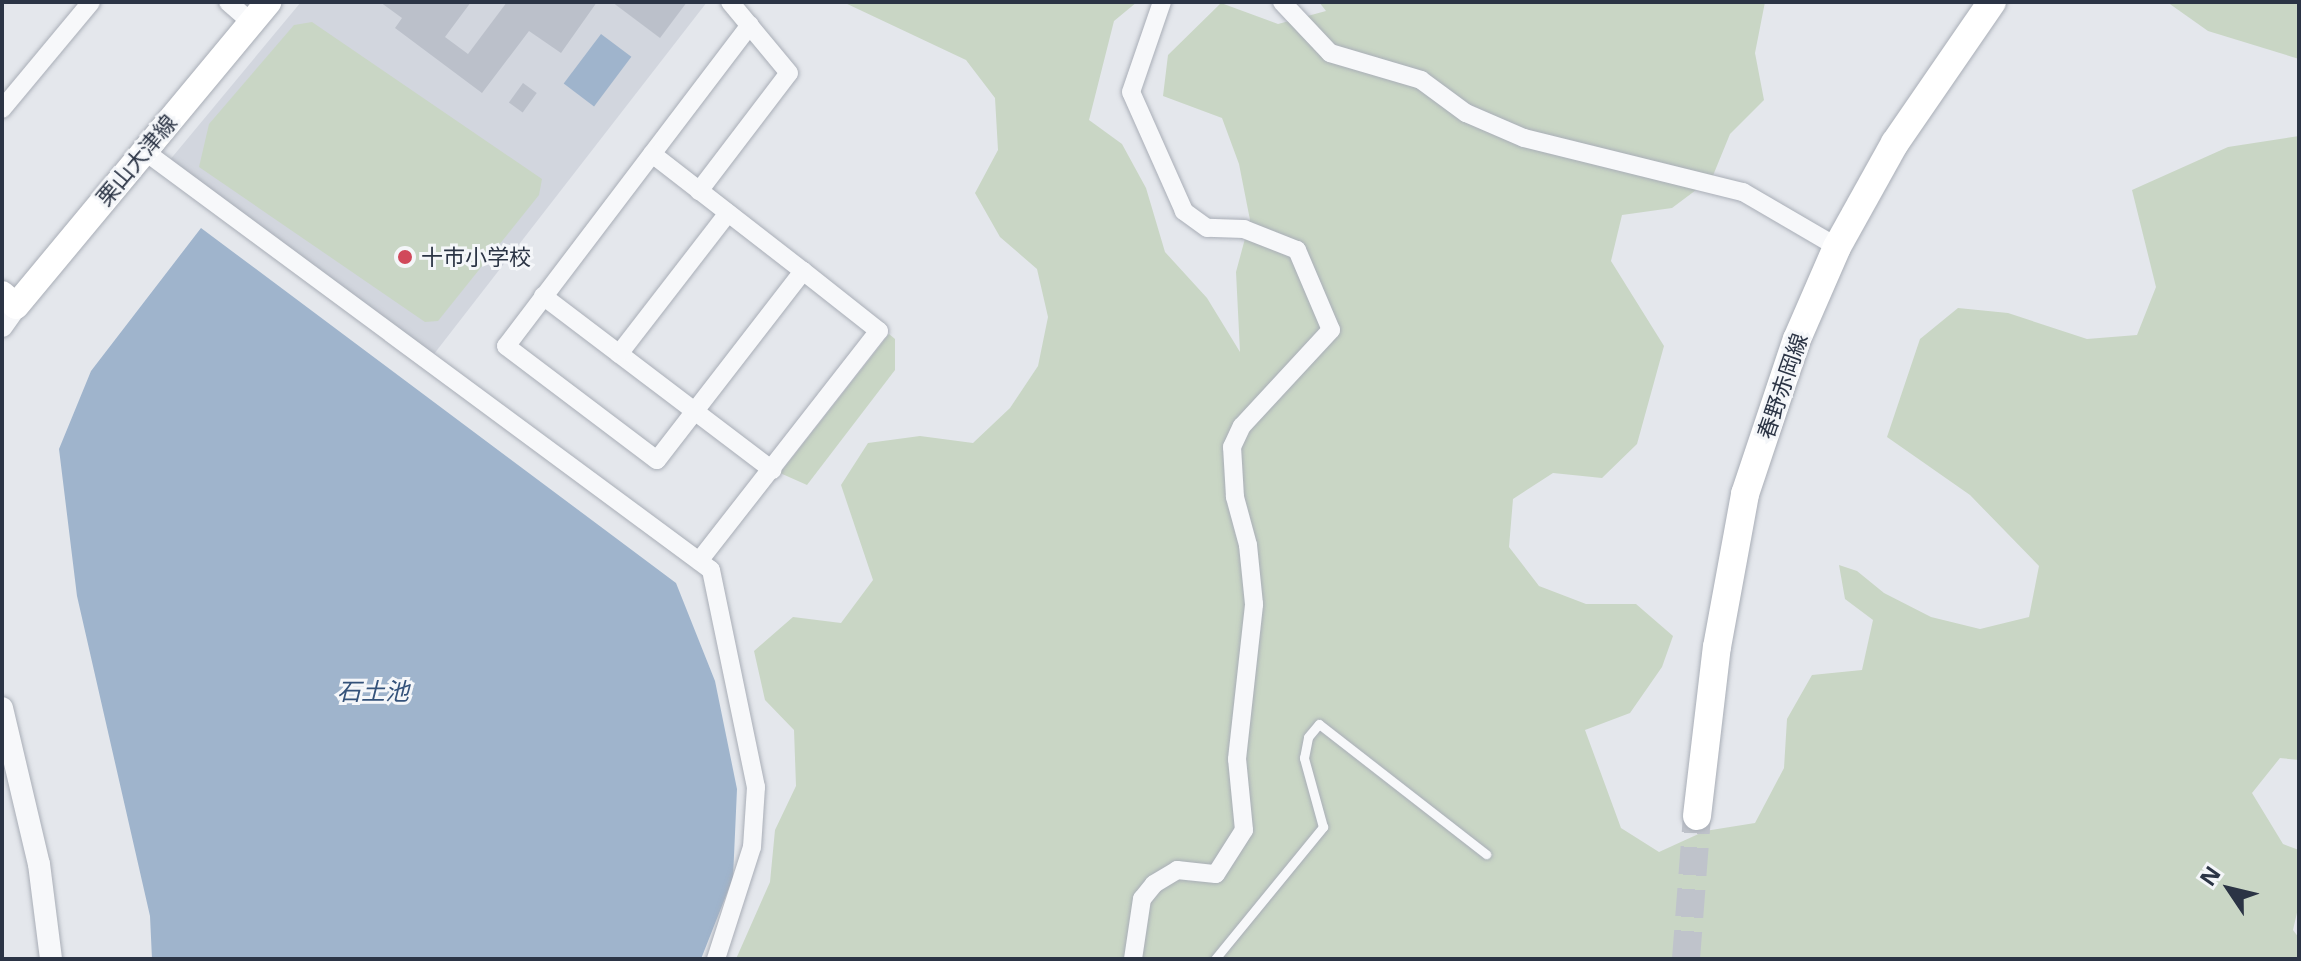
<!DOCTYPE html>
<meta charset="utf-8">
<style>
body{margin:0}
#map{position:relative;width:2301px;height:961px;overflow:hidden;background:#e4e7ec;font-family:"Open Sans","Noto Sans JP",sans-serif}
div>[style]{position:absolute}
.built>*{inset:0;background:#d2d6de}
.green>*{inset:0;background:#c9d6c5}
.water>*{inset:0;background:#9fb4cc;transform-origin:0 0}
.building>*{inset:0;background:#bbc0ca;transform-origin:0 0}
.primary-tunnel>*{height:28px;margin-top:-14px;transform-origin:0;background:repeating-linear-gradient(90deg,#bfc3cb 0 28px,transparent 0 42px)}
.roads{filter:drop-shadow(0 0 2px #a9aeb7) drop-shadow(0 0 2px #a9aeb7)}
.service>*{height:9px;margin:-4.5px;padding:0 4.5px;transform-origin:4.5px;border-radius:4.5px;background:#f7f8fa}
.minor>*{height:18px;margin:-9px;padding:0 9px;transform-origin:9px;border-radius:9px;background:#f7f8fa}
.tertiary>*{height:22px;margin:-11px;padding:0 11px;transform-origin:11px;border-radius:11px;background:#f7f8fa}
.secondary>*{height:26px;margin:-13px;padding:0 13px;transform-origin:13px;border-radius:13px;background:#fff}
.primary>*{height:28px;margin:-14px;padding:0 14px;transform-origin:14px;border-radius:14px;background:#fff}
.dots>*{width:22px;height:22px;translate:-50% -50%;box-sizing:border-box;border:4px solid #f4f6f9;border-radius:50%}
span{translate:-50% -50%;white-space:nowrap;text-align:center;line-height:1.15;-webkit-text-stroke:6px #f4f6f9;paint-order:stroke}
.street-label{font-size:22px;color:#2b3445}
.poi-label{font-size:22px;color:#2b3445}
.left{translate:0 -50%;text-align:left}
.water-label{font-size:24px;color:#34527a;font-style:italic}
.frame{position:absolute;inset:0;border:4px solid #2b3445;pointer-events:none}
.north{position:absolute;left:2189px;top:849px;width:80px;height:80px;-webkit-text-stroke:6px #f4f6f9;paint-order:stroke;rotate:305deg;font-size:22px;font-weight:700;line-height:32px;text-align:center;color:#2b3445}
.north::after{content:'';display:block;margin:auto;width:28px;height:36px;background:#2b3445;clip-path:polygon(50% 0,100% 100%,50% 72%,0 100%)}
</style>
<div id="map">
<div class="built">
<i style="clip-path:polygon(301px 2px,707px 2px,434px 354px,169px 161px)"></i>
</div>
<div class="green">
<i style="clip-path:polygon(843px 2px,1137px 2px,1114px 21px,1089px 120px,1122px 144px,1146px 188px,1165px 252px,1207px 298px,1240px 352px,1236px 272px,1250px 220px,1239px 164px,1222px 118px,1163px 96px,1168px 55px,1221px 3px,1278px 24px,1326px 11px,1319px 2px,1765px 2px,1755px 53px,1764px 100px,1730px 134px,1712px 178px,1672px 208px,1622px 215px,1611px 261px,1664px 346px,1637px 444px,1602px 478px,1553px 473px,1513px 499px,1509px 547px,1539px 586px,1586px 604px,1636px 604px,1673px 636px,1662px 667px,1630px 713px,1585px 730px,1621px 828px,1659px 852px,1705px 831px,1755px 823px,1784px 768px,1787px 719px,1812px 675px,1862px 670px,1873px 620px,1845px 599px,1839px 565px,1857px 571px,1884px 593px,1931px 617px,1980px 629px,2029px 617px,2039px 566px,1970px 495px,1887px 437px,1920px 339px,1958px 308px,2008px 313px,2087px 339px,2137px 335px,2156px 287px,2132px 190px,2228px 147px,2299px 136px,2299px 760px,2280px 758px,2252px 793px,2283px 844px,2299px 850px,2299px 904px,2293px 930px,2299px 938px,2299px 959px,736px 959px,770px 882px,775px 830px,796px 786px,794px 730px,765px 700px,754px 651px,793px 617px,841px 623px,873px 580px,841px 485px,868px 443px,920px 436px,973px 443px,1010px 408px,1038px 366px,1048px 317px,1037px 269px,1000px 237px,975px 193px,998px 150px,995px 98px,966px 60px)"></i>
<i style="clip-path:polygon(2167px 2px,2299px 2px,2299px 59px,2208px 31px)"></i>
<i style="clip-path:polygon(312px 22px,542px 179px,539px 195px,438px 321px,425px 322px,199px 167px,209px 124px,294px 25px)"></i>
<i style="clip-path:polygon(889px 334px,895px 339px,895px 370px,807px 485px,780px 473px)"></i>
</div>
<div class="water">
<i style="left:601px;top:34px;width:38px;height:62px;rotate:37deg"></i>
<i style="clip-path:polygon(201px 228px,676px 583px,715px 681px,737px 789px,733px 878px,701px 959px,152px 959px,150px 916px,77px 596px,59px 449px,91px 371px)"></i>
</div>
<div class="building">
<i style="clip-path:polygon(380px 2px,471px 2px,445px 37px,468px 54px,507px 2px,597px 2px,561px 53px,529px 31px,482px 93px,395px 28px,402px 18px)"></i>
<i style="clip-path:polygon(612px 2px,687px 2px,660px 38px)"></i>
<i style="left:523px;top:83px;width:17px;height:24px;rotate:36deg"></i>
</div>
<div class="primary-tunnel">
<i style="left:1686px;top:959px;width:143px;rotate:-85.6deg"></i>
</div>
<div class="roads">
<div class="service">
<i style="left:1215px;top:959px;width:171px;rotate:-50.7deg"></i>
<i style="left:1323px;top:827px;width:72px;rotate:-105.4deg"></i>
<i style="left:1304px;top:758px;width:21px;rotate:-79deg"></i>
<i style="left:1308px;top:737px;width:17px;rotate:-50deg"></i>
<i style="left:1319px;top:724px;width:212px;rotate:37.9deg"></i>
</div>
<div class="minor">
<i style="left:228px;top:2px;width:30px;rotate:41deg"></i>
<i style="left:1282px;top:2px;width:70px;rotate:46.7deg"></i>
<i style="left:1330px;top:53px;width:95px;rotate:16.5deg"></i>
<i style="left:1421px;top:80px;width:56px;rotate:36.3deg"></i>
<i style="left:1466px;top:113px;width:63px;rotate:23.3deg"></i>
<i style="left:1524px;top:138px;width:226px;rotate:13.9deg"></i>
<i style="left:1743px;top:192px;width:109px;rotate:30.3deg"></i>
<i style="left:2px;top:109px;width:139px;rotate:-50.2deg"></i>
<i style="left:143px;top:150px;width:706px;rotate:36.48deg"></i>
<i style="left:711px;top:570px;width:222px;rotate:78.3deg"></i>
<i style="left:756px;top:787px;width:60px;rotate:93.8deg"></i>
<i style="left:752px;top:847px;width:118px;rotate:107.8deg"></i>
<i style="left:652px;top:154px;width:162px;rotate:-52.8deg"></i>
<i style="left:699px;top:191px;width:148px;rotate:-52.7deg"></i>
<i style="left:789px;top:73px;width:92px;rotate:-129.7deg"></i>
<i style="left:543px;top:296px;width:288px;rotate:37.2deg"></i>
<i style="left:619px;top:354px;width:178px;rotate:-52.3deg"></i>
<i style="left:699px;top:561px;width:292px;rotate:-52deg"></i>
<i style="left:879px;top:331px;width:97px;rotate:-141.7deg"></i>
<i style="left:803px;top:271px;width:191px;rotate:-142.2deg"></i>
<i style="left:652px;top:154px;width:241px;rotate:127.2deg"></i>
<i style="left:506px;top:346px;width:189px;rotate:37.1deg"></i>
<i style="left:657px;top:460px;width:239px;rotate:-52.3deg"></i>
<i style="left:1133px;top:959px;width:61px;rotate:-81.5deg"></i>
<i style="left:1142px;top:899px;width:19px;rotate:-51deg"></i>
<i style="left:1154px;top:884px;width:27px;rotate:-31deg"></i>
<i style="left:1177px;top:870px;width:39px;rotate:6deg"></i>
<i style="left:1216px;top:874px;width:52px;rotate:-57.5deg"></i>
<i style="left:1244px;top:830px;width:71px;rotate:-95.6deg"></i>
<i style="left:1237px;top:759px;width:156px;rotate:-83.7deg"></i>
<i style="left:1254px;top:604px;width:59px;rotate:-95.8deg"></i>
<i style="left:1248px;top:545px;width:50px;rotate:-105.2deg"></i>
<i style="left:1235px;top:497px;width:50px;rotate:-93.4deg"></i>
<i style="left:1232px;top:447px;width:23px;rotate:-65deg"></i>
<i style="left:1242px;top:426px;width:131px;rotate:-47.2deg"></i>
<i style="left:1331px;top:330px;width:87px;rotate:-113deg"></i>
<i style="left:1297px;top:250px;width:57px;rotate:-158.4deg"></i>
<i style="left:1244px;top:229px;width:37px;rotate:-178deg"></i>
<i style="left:1207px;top:228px;width:29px;rotate:-144deg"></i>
<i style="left:1184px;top:211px;width:130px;rotate:-114deg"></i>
<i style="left:1131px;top:92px;width:95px;rotate:-71deg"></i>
</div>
<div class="tertiary">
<i style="left:2px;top:326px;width:24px;rotate:-55deg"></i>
<i style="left:2px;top:708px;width:160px;rotate:76.7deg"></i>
<i style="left:39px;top:864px;width:96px;rotate:82.8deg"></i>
</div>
<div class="secondary">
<i style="left:2px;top:294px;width:18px;rotate:41deg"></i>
<i style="left:16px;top:306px;width:395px;rotate:-50.3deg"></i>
</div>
<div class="primary">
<i style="left:1697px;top:816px;width:170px;rotate:-83.3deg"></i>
<i style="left:1717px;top:647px;width:156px;rotate:-79.6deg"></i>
<i style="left:1745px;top:494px;width:163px;rotate:-71.5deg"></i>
<i style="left:1797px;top:339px;width:100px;rotate:-66.5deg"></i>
<i style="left:1837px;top:247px;width:119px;rotate:-60.9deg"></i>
<i style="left:1895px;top:143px;width:171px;rotate:-55.5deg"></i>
</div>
</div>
<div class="dots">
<i style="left:405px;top:257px;background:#d1495b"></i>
</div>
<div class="street-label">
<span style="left:136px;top:160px;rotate:-50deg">栗山大津線</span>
<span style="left:1782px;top:386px;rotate:-71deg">春野赤岡線</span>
</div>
<div class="poi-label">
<span class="left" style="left:421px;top:257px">十市小学校</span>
</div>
<div class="water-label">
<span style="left:373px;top:691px">石土池</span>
</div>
<div class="frame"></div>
<div class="north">N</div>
</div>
